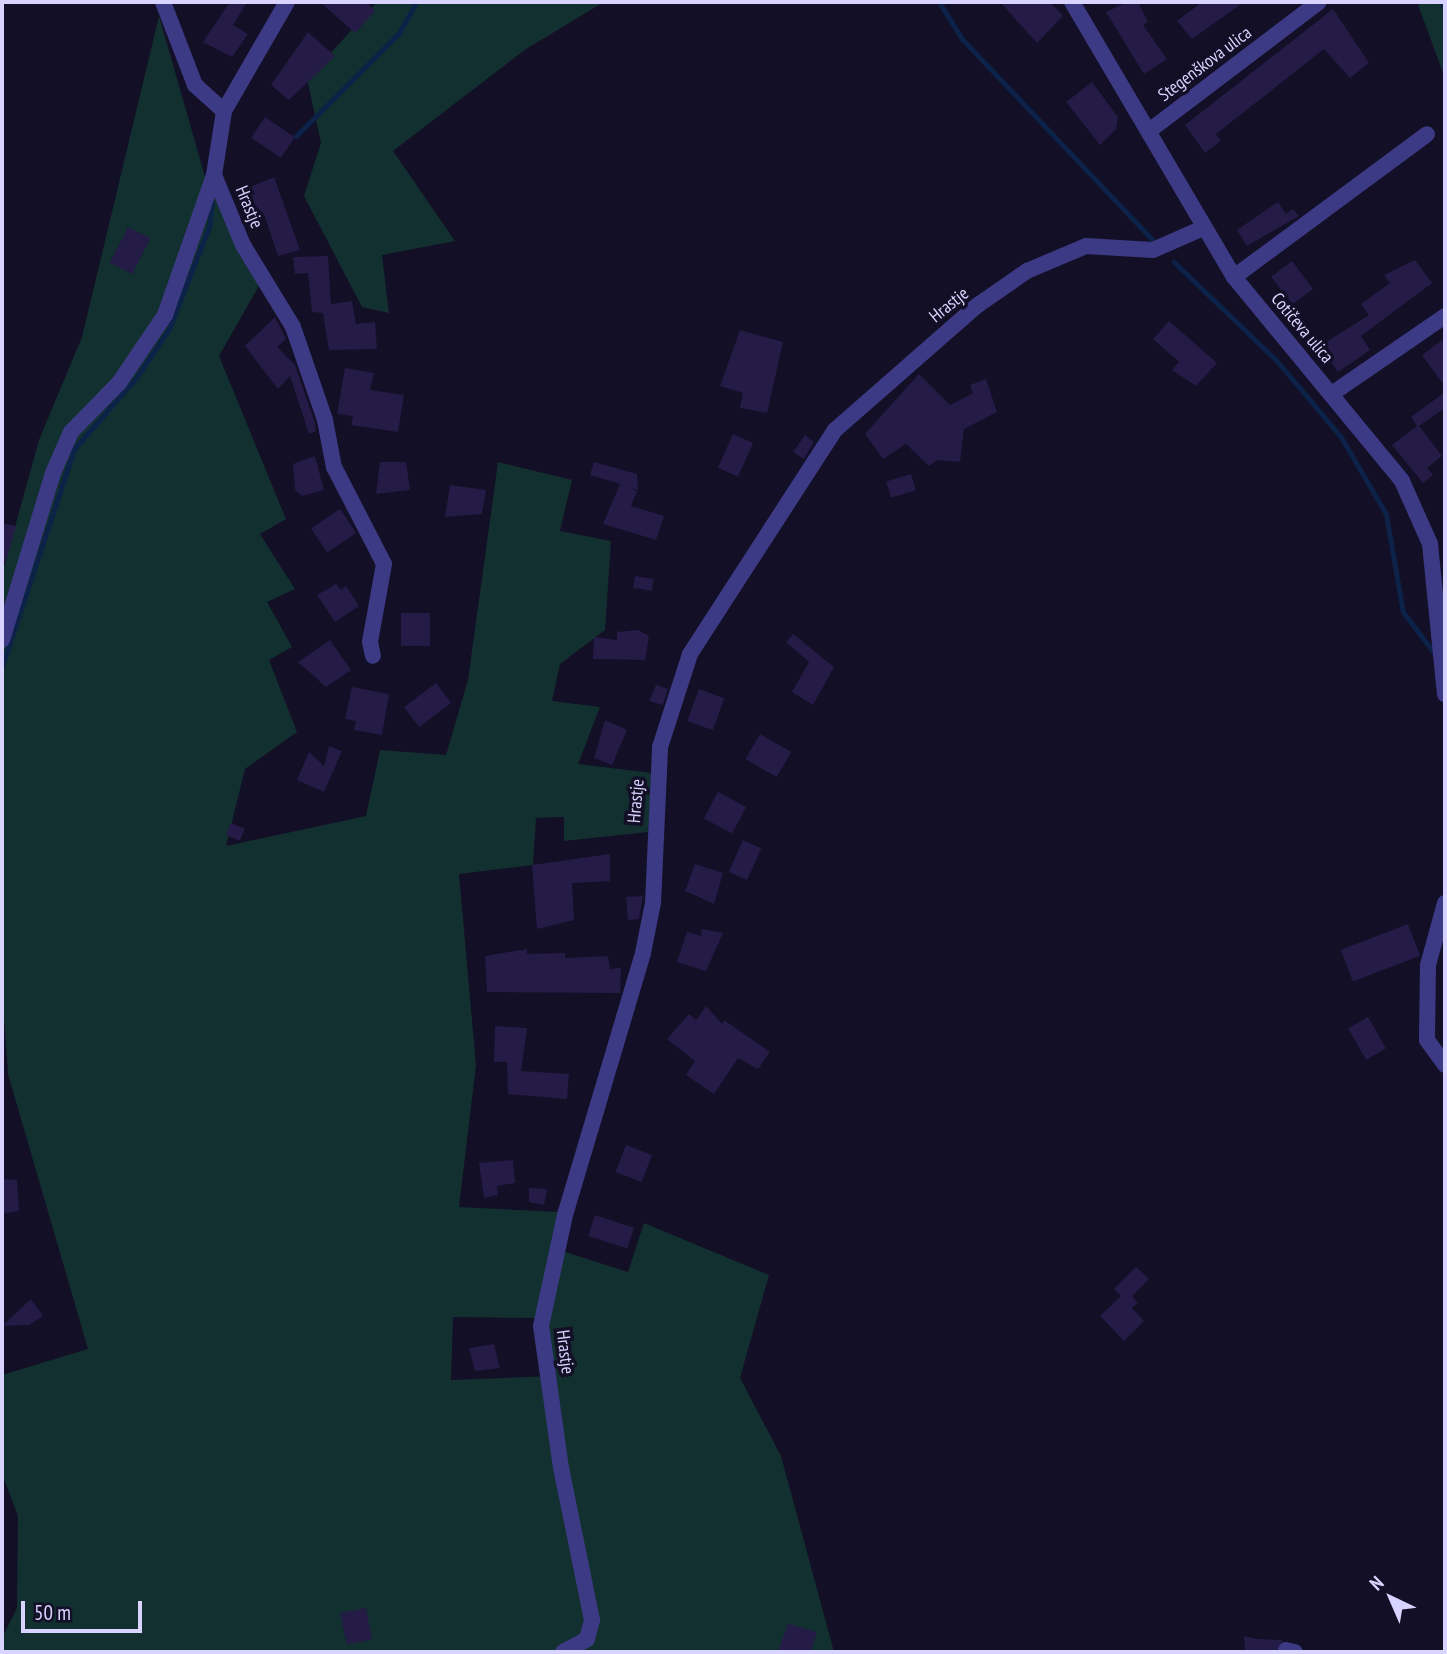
<!DOCTYPE html>
<meta charset="utf-8">
<style>
body{margin:0}
#map{position:relative;width:1447px;height:1654px;overflow:hidden;background:#130f26;font-family:"PT Sans Narrow",sans-serif}
div>[style]{position:absolute}
.green>*{inset:0;background:#12302f}
.stream>*{height:5px;margin:-2.5px;padding:0 2.5px;transform-origin:2.5px;border-radius:2.5px;background:#0c2248}
.building>*{inset:0;background:#241b47;transform-origin:0 0}
.minor>*{height:16px;margin:-8px;padding:0 8px;transform-origin:8px;border-radius:8px;background:#3d3a85}
span{translate:-50% -50%;white-space:nowrap;text-align:center;line-height:1.15;-webkit-text-stroke:7px #130f26;paint-order:stroke}
.street-label{font-size:18px;color:#d9d4ff}
.frame{position:absolute;inset:0;border:4px solid #d9d4ff;pointer-events:none}
.north{position:absolute;left:1356px;top:1563px;width:70px;height:70px;-webkit-text-stroke:5px #130f26;paint-order:stroke;rotate:316deg;font-size:19px;font-weight:700;line-height:28px;text-align:center;color:#d9d4ff}
.north::after{content:'';display:block;margin:auto;width:24px;height:32px;background:#d9d4ff;clip-path:polygon(50% 0,100% 100%,50% 72%,0 100%)}
.scale{position:absolute;left:21px;top:1601px;width:121px;height:32px;box-sizing:border-box;border:4px solid #d9d4ff;border-top:0;padding-left:9px;font-size:21px;line-height:24px;white-space:nowrap;color:#d9d4ff;-webkit-text-stroke:5px #130f26;paint-order:stroke}
</style>
<div id="map">
<div class="green">
<i style="clip-path:polygon(377px 2px,604px 2px,526px 49px,393px 151px,455px 241px,382px 255px,389px 313px,362px 307px,304px 196px,321px 143px,307px 79px)"></i>
<i style="clip-path:polygon(1417px 2px,1445px 2px,1445px 78px)"></i>
<i style="clip-path:polygon(159px 16px,206px 180px,260px 284px,219px 356px,286px 519px,260px 534px,295px 589px,267px 602px,292px 647px,269px 660px,297px 732px,245px 769px,226px 846px,366px 816px,380px 750px,446px 755px,468px 680px,498px 462px,572px 480px,560px 531px,611px 541px,605px 630px,560px 664px,552px 701px,600px 707px,578px 764px,652px 773px,648px 832px,564px 841px,564px 817px,536px 818px,533px 865px,459px 874px,476px 1065px,459px 1207px,560px 1212px,536px 1318px,453px 1317px,451px 1380px,553px 1376px,546px 1327px,562px 1251px,628px 1272px,644px 1223px,769px 1275px,740px 1378px,781px 1456px,834px 1652px,2px 1652px,2px 1638px,17px 1608px,18px 1516px,2px 1474px,2px 1375px,88px 1349px,8px 1074px,2px 986px,2px 574px,39px 440px,82px 337px)"></i>
</div>
<div class="stream">
<i style="left:939px;top:2px;width:44px;rotate:58.1deg"></i>
<i style="left:962px;top:39px;width:277px;rotate:46.5deg"></i>
<i style="left:1441px;top:2px;width:7px;rotate:56deg"></i>
<i style="left:296px;top:136px;width:146px;rotate:-45deg"></i>
<i style="left:399px;top:33px;width:35px;rotate:-61deg"></i>
<i style="left:1174px;top:262px;width:141px;rotate:43.9deg"></i>
<i style="left:1276px;top:360px;width:101px;rotate:49.8deg"></i>
<i style="left:1341px;top:437px;width:89px;rotate:59.7deg"></i>
<i style="left:1386px;top:514px;width:99px;rotate:80.2deg"></i>
<i style="left:1403px;top:612px;width:58px;rotate:52.7deg"></i>
<i style="left:2px;top:667px;width:230px;rotate:-71.7deg"></i>
<i style="left:74px;top:449px;width:94px;rotate:-48.9deg"></i>
<i style="left:136px;top:378px;width:59px;rotate:-56deg"></i>
<i style="left:169px;top:329px;width:110px;rotate:-68.6deg"></i>
<i style="left:209px;top:227px;width:25px;rotate:-83deg"></i>
</div>
<div class="building">
<i style="clip-path:polygon(230px 2px,247px 2px,233px 25px,248px 34px,232px 57px,203px 42px)"></i>
<i style="clip-path:polygon(320px 2px,366px 2px,375px 11px,355px 33px)"></i>
<i style="clip-path:polygon(1000px 2px,1050px 2px,1063px 16px,1037px 43px)"></i>
<i style="clip-path:polygon(1127px 2px,1138px 2px,1148px 22px,1143px 25px,1167px 59px,1144px 74px,1106px 12px)"></i>
<i style="clip-path:polygon(1202px 2px,1244px 2px,1192px 39px,1177px 21px)"></i>
<i style="clip-path:polygon(1333px 9px,1369px 63px,1350px 78px,1324px 49px,1216px 134px,1221px 141px,1205px 153px,1185px 125px)"></i>
<i style="clip-path:polygon(308px 32px,335px 56px,289px 100px,271px 85px)"></i>
<i style="clip-path:polygon(1092px 82px,1118px 117px,1116px 129px,1100px 145px,1066px 102px)"></i>
<i style="left:265px;top:117px;width:36px;height:25px;rotate:34deg"></i>
<i style="clip-path:polygon(274px 177px,300px 250px,278px 256px,264px 214px,257px 216px,246px 189px)"></i>
<i style="clip-path:polygon(1278px 202px,1286px 214px,1293px 209px,1299px 216px,1247px 246px,1237px 230px)"></i>
<i style="left:128px;top:227px;width:25px;height:40px;rotate:27deg"></i>
<i style="clip-path:polygon(328px 256px,331px 304px,352px 301px,356px 324px,375px 322px,377px 349px,329px 350px,323px 313px,312px 312px,308px 273px,295px 274px,293px 257px)"></i>
<i style="clip-path:polygon(1415px 260px,1432px 283px,1361px 336px,1370px 350px,1338px 372px,1320px 346px,1369px 315px,1361px 304px,1390px 283px,1384px 275px)"></i>
<i style="left:1292px;top:261px;width:35px;height:26px;rotate:53deg"></i>
<i style="clip-path:polygon(275px 317px,286px 339px,277px 347px,295px 365px,315px 423px,316px 431px,309px 434px,290px 376px,278px 389px,245px 346px)"></i>
<i style="clip-path:polygon(1169px 321px,1217px 363px,1196px 386px,1172px 370px,1179px 362px,1153px 339px)"></i>
<i style="clip-path:polygon(740px 330px,783px 342px,767px 413px,740px 408px,743px 393px,720px 386px)"></i>
<i style="clip-path:polygon(1445px 338px,1445px 387px,1422px 355px)"></i>
<i style="clip-path:polygon(345px 368px,374px 373px,370px 390px,404px 395px,398px 432px,351px 425px,353px 416px,337px 414px)"></i>
<i style="clip-path:polygon(919px 374px,950px 405px,973px 393px,970px 385px,986px 379px,997px 412px,964px 429px,960px 462px,938px 460px,929px 466px,906px 444px,883px 459px,865px 434px)"></i>
<i style="clip-path:polygon(1445px 392px,1445px 408px,1419px 426px,1442px 456px,1427px 468px,1433px 475px,1423px 483px,1392px 445px,1417px 426px,1411px 417px)"></i>
<i style="left:733px;top:434px;width:22px;height:37px;rotate:24deg"></i>
<i style="clip-path:polygon(805px 435px,814px 442px,804px 459px,793px 452px)"></i>
<i style="clip-path:polygon(315px 456px,324px 490px,302px 496px,295px 490px,293px 464px)"></i>
<i style="clip-path:polygon(380px 462px,406px 462px,410px 490px,376px 494px)"></i>
<i style="clip-path:polygon(594px 462px,637px 474px,638px 490px,627px 487px,637px 491px,631px 506px,664px 516px,656px 540px,603px 524px,620px 484px,590px 475px)"></i>
<i style="left:911px;top:474px;width:17px;height:26px;rotate:73deg"></i>
<i style="clip-path:polygon(450px 485px,486px 490px,482px 514px,445px 517px)"></i>
<i style="left:340px;top:509px;width:29px;height:35px;rotate:56deg"></i>
<i style="clip-path:polygon(2px 523px,16px 526px,6px 562px,2px 561px)"></i>
<i style="left:635px;top:576px;width:19px;height:12px;rotate:9deg"></i>
<i style="clip-path:polygon(336px 584px,341px 590px,346px 586px,359px 606px,335px 622px,317px 595px)"></i>
<i style="left:401px;top:613px;width:29px;height:33px"></i>
<i style="clip-path:polygon(638px 630px,649px 636px,645px 660px,593px 659px,594px 637px,617px 640px,617px 632px)"></i>
<i style="clip-path:polygon(793px 634px,834px 667px,813px 705px,792px 692px,809px 662px,786px 642px)"></i>
<i style="clip-path:polygon(330px 640px,351px 670px,326px 687px,298px 662px)"></i>
<i style="left:436px;top:683px;width:25px;height:40px;rotate:53deg"></i>
<i style="clip-path:polygon(656px 685px,668px 689px,663px 705px,649px 701px)"></i>
<i style="clip-path:polygon(352px 687px,389px 694px,382px 735px,354px 730px,356px 721px,345px 719px)"></i>
<i style="left:699px;top:689px;width:27px;height:34px;rotate:20deg"></i>
<i style="clip-path:polygon(605px 720px,627px 730px,612px 765px,594px 758px)"></i>
<i style="left:760px;top:734px;width:36px;height:29px;rotate:30deg"></i>
<i style="clip-path:polygon(329px 746px,342px 751px,324px 792px,297px 780px,309px 752px,324px 766px)"></i>
<i style="left:718px;top:792px;width:32px;height:30px;rotate:28deg"></i>
<i style="left:231px;top:823px;width:15px;height:13px;rotate:23deg"></i>
<i style="left:743px;top:840px;width:20px;height:35px;rotate:24deg"></i>
<i style="clip-path:polygon(610px 854px,610px 881px,572px 883px,574px 920px,537px 929px,532px 865px)"></i>
<i style="clip-path:polygon(695px 864px,723px 873px,714px 904px,685px 891px)"></i>
<i style="clip-path:polygon(643px 896px,639px 919px,628px 920px,626px 897px)"></i>
<i style="left:1408px;top:924px;width:34px;height:72px;rotate:69deg"></i>
<i style="clip-path:polygon(702px 929px,723px 933px,706px 971px,677px 962px,687px 932px,701px 936px)"></i>
<i style="clip-path:polygon(527px 949px,527px 954px,565px 953px,565px 958px,608px 956px,610px 969px,621px 968px,620px 993px,487px 992px,485px 956px)"></i>
<i style="clip-path:polygon(706px 1006px,722px 1024px,724px 1020px,770px 1052px,758px 1069px,738px 1058px,714px 1094px,686px 1075px,695px 1061px,667px 1039px,689px 1014px,696px 1020px)"></i>
<i style="left:1368px;top:1017px;width:36px;height:23px;rotate:60deg"></i>
<i style="clip-path:polygon(495px 1026px,527px 1028px,521px 1071px,569px 1074px,567px 1099px,508px 1094px,507px 1062px,494px 1062px)"></i>
<i style="left:626px;top:1145px;width:28px;height:29px;rotate:21deg"></i>
<i style="clip-path:polygon(513px 1160px,515px 1183px,497px 1186px,498px 1195px,484px 1198px,479px 1163px)"></i>
<i style="clip-path:polygon(2px 1179px,17px 1180px,19px 1211px,2px 1214px)"></i>
<i style="clip-path:polygon(529px 1188px,547px 1189px,544px 1205px,529px 1202px)"></i>
<i style="left:595px;top:1215px;width:41px;height:22px;rotate:18deg"></i>
<i style="clip-path:polygon(1136px 1267px,1149px 1279px,1132px 1296px,1138px 1303px,1132px 1308px,1144px 1321px,1124px 1341px,1100px 1316px,1121px 1296px,1114px 1289px)"></i>
<i style="clip-path:polygon(31px 1299px,43px 1316px,29px 1325px,2px 1326px)"></i>
<i style="clip-path:polygon(494px 1344px,500px 1368px,475px 1371px,469px 1348px)"></i>
<i style="left:366px;top:1608px;width:32px;height:26px;rotate:79deg"></i>
<i style="clip-path:polygon(788px 1624px,817px 1632px,811px 1652px,778px 1652px)"></i>
<i style="clip-path:polygon(1244px 1636px,1257px 1639px,1283px 1640px,1276px 1652px,1245px 1652px)"></i>
</div>
<div class="minor">
<i style="left:163px;top:2px;width:89px;rotate:68.9deg"></i>
<i style="left:195px;top:85px;width:39px;rotate:42deg"></i>
<i style="left:1072px;top:2px;width:319px;rotate:59.5deg"></i>
<i style="left:1234px;top:277px;width:264px;rotate:50.5deg"></i>
<i style="left:1402px;top:481px;width:69px;rotate:66deg"></i>
<i style="left:1430px;top:544px;width:151px;rotate:84.3deg"></i>
<i style="left:1149px;top:131px;width:213px;rotate:-37.2deg"></i>
<i style="left:214px;top:175px;width:76px;rotate:67.5deg"></i>
<i style="left:243px;top:245px;width:96px;rotate:58.6deg"></i>
<i style="left:293px;top:327px;width:98px;rotate:71deg"></i>
<i style="left:325px;top:420px;width:48px;rotate:79.2deg"></i>
<i style="left:334px;top:467px;width:109px;rotate:62.7deg"></i>
<i style="left:384px;top:564px;width:79px;rotate:100.2deg"></i>
<i style="left:370px;top:642px;width:14px;rotate:78deg"></i>
<i style="left:1234px;top:277px;width:240px;rotate:-36.5deg"></i>
<i style="left:1333px;top:393px;width:136px;rotate:-34.5deg"></i>
<i style="left:2px;top:640px;width:175px;rotate:-73deg"></i>
<i style="left:53px;top:473px;width:45px;rotate:-66.3deg"></i>
<i style="left:71px;top:432px;width:69px;rotate:-45.6deg"></i>
<i style="left:119px;top:383px;width:82px;rotate:-55.9deg"></i>
<i style="left:165px;top:315px;width:148px;rotate:-70.7deg"></i>
<i style="left:214px;top:175px;width:65px;rotate:-81.1deg"></i>
<i style="left:224px;top:111px;width:126px;rotate:-60deg"></i>
<i style="left:1445px;top:903px;width:64px;rotate:105.3deg"></i>
<i style="left:1428px;top:965px;width:75px;rotate:90.8deg"></i>
<i style="left:1427px;top:1040px;width:31px;rotate:54deg"></i>
<i style="left:1286px;top:1650px;width:9px;rotate:13deg"></i>
<i style="left:563px;top:1652px;width:27px;rotate:-28deg"></i>
<i style="left:587px;top:1639px;width:20px;rotate:-75deg"></i>
<i style="left:592px;top:1620px;width:155px;rotate:-101.5deg"></i>
<i style="left:561px;top:1468px;width:143px;rotate:-98deg"></i>
<i style="left:541px;top:1326px;width:114px;rotate:-77.8deg"></i>
<i style="left:565px;top:1215px;width:273px;rotate:-73.4deg"></i>
<i style="left:643px;top:953px;width:51px;rotate:-78.7deg"></i>
<i style="left:653px;top:903px;width:156px;rotate:-87.4deg"></i>
<i style="left:660px;top:747px;width:98px;rotate:-72.1deg"></i>
<i style="left:690px;top:654px;width:267px;rotate:-57.1deg"></i>
<i style="left:835px;top:430px;width:190px;rotate:-41.2deg"></i>
<i style="left:978px;top:305px;width:60px;rotate:-34.8deg"></i>
<i style="left:1027px;top:271px;width:64px;rotate:-23deg"></i>
<i style="left:1086px;top:246px;width:67px;rotate:3.4deg"></i>
<i style="left:1153px;top:250px;width:55px;rotate:-23.7deg"></i>
</div>
<div class="street-label">
<span style="left:1205px;top:64px;rotate:-37deg">Stegenškova ulica</span>
<span style="left:249px;top:207px;rotate:67deg">Hrastje</span>
<span style="left:949px;top:305px;rotate:-39deg">Hrastje</span>
<span style="left:1302px;top:328px;rotate:50deg">Cotičeva ulica</span>
<span style="left:636px;top:801px;rotate:-85deg">Hrastje</span>
<span style="left:565px;top:1352px;rotate:83deg">Hrastje</span>
</div>
<div class="frame"></div>
<div class="north">N</div>
<div class="scale">50 m</div>
</div>
